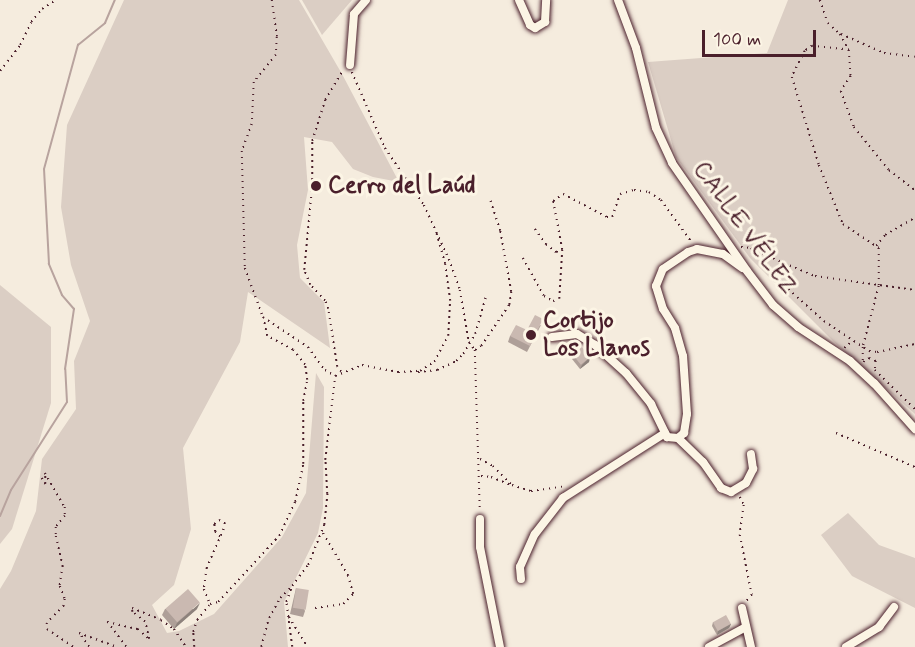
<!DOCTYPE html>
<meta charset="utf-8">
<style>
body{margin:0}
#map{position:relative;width:915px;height:647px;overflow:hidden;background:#f5ecde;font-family:Mynerve,sans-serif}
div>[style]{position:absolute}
.green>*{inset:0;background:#dbcec4}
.stream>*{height:2px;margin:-1px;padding:0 1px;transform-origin:1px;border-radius:1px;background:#b8a39e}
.path>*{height:1.5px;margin-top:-0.75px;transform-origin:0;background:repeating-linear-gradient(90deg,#4a1f2b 0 1.5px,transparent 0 6px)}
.roads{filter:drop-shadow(0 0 2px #4a1f2b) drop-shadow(0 0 2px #4a1f2b)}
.minor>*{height:8px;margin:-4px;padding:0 4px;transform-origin:4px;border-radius:4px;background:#fcf5e5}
.wall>*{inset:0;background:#ae9f98}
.shaded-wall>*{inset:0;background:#8d827c}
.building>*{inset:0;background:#cab9b1;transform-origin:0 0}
.dots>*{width:16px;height:16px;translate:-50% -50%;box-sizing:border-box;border:3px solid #fcf5e5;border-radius:50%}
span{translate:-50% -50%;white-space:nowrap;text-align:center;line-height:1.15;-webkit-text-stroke:6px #fcf5e5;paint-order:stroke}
.poi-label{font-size:24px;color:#4a1f2b;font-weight:700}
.left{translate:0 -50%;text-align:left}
.street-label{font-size:24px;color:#4a1f2b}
.scale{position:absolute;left:702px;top:30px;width:114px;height:27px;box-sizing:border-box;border:3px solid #4a1f2b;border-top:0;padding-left:8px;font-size:18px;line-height:21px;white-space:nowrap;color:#4a1f2b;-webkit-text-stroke:4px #fcf5e5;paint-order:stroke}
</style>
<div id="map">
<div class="green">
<i style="clip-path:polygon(124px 0,299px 0,342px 74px,399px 182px,373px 177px,353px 169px,332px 142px,304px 137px,308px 190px,297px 245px,300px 278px,324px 302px,330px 348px,248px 292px,240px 342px,183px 448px,191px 529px,174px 585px,152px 605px,167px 633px,179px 631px,214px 614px,282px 537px,306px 493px,316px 373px,324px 387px,323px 508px,318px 533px,284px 602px,288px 647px,0 647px,0 589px,11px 571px,36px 511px,42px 459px,76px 409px,74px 361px,90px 321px,71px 265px,61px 207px,67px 125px)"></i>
<i style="clip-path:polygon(302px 0,352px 0,322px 35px)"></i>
<i style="clip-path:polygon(788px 0,915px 0,915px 414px,834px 342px,750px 258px,676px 157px,648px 62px,767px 53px)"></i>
<i style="clip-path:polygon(0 285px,51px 327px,51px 403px,12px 529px,0 544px)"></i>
<i style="clip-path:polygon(848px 513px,879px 545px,915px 558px,915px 608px,852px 576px,821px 535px)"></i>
</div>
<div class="stream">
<i style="left:0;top:516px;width:28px;rotate:-67deg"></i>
<i style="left:11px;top:490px;width:104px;rotate:-57.5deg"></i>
<i style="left:67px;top:402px;width:33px;rotate:-93deg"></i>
<i style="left:65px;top:369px;width:61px;rotate:-81.5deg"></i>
<i style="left:74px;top:309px;width:18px;rotate:-131deg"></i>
<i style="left:62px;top:295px;width:34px;rotate:-113deg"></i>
<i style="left:49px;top:264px;width:95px;rotate:-93deg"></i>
<i style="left:44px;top:169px;width:129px;rotate:-74.7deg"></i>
<i style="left:78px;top:45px;width:35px;rotate:-39deg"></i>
<i style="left:105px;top:23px;width:25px;rotate:-67deg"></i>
</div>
<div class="path">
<i style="left:272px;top:0;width:37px;rotate:82deg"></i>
<i style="left:277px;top:37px;width:18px;rotate:93deg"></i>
<i style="left:276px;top:55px;width:35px;rotate:129deg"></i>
<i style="left:254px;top:82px;width:42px;rotate:92.7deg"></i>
<i style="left:252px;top:124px;width:29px;rotate:110deg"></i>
<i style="left:242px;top:151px;width:117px;rotate:88.5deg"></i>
<i style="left:245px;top:268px;width:52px;rotate:69.8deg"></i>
<i style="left:263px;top:317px;width:54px;rotate:33.7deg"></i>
<i style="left:308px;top:347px;width:29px;rotate:54deg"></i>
<i style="left:325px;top:370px;width:12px;rotate:31deg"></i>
<i style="left:820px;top:0;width:24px;rotate:71deg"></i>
<i style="left:828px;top:23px;width:16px;rotate:43deg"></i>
<i style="left:840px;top:34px;width:18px;rotate:61deg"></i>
<i style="left:849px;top:50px;width:26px;rotate:86deg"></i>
<i style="left:851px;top:76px;width:18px;rotate:124deg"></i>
<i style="left:841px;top:91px;width:38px;rotate:70deg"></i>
<i style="left:854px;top:127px;width:55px;rotate:50.9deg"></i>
<i style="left:889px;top:170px;width:33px;rotate:38deg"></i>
<i style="left:841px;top:34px;width:47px;rotate:23.8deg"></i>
<i style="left:884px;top:53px;width:31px;rotate:7deg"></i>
<i style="left:849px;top:50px;width:37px;rotate:-174deg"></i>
<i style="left:812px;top:46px;width:9px;rotate:144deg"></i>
<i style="left:805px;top:51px;width:29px;rotate:117deg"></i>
<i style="left:792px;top:77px;width:92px;rotate:72.9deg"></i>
<i style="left:819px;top:165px;width:64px;rotate:67.9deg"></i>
<i style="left:843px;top:224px;width:43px;rotate:33.7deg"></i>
<i style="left:879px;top:248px;width:38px;rotate:90deg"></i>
<i style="left:879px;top:286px;width:63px;rotate:104.7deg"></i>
<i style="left:863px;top:347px;width:14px;rotate:90deg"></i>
<i style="left:0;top:71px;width:33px;rotate:-52deg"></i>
<i style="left:20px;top:45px;width:25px;rotate:-64deg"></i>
<i style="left:31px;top:22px;width:17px;rotate:-50deg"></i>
<i style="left:42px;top:9px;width:17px;rotate:-33deg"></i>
<i style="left:352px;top:72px;width:83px;rotate:66.5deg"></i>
<i style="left:385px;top:148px;width:69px;rotate:55.6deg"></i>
<i style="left:424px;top:205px;width:60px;rotate:65.2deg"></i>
<i style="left:449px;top:259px;width:33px;rotate:70deg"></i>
<i style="left:460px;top:290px;width:53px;rotate:80.2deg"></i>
<i style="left:469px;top:342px;width:10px;rotate:53deg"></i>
<i style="left:475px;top:350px;width:162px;rotate:88.2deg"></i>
<i style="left:535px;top:229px;width:19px;rotate:54deg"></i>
<i style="left:546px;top:244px;width:13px;rotate:39deg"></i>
<i style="left:556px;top:252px;width:5px;rotate:-22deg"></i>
<i style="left:876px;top:246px;width:14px;rotate:-51deg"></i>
<i style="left:885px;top:235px;width:34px;rotate:-30deg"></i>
<i style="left:741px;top:247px;width:10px;rotate:6deg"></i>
<i style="left:751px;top:248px;width:26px;rotate:54deg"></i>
<i style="left:766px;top:269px;width:78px;rotate:41.9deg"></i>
<i style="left:824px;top:321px;width:54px;rotate:33.7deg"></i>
<i style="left:869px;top:351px;width:8px;rotate:7deg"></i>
<i style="left:877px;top:352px;width:39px;rotate:-12deg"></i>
<i style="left:751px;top:249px;width:69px;rotate:22.9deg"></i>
<i style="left:815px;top:276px;width:101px;rotate:8deg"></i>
<i style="left:523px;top:258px;width:43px;rotate:61.1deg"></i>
<i style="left:544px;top:296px;width:10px;rotate:29deg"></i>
<i style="left:553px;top:301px;width:6px;rotate:-18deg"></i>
<i style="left:559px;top:299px;width:49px;rotate:-86.5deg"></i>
<i style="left:562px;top:250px;width:50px;rotate:-100.4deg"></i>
<i style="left:553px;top:201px;width:12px;rotate:-35deg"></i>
<i style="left:563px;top:194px;width:50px;rotate:27.6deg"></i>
<i style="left:607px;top:217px;width:5px"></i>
<i style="left:612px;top:217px;width:24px;rotate:-71deg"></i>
<i style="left:620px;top:194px;width:15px;rotate:-16deg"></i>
<i style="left:634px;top:190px;width:15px;rotate:8deg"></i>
<i style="left:649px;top:192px;width:14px;rotate:34deg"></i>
<i style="left:661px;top:200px;width:51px;rotate:53.8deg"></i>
<i style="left:844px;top:348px;width:11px;rotate:-41deg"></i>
<i style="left:475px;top:350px;width:7px;rotate:-34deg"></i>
<i style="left:481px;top:346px;width:50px;rotate:-55.7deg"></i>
<i style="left:509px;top:305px;width:13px;rotate:-81deg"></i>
<i style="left:511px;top:292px;width:62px;rotate:-100.2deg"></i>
<i style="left:500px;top:231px;width:33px;rotate:-108deg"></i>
<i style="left:863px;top:362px;width:7px;rotate:-34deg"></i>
<i style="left:869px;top:358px;width:8px;rotate:23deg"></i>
<i style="left:876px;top:361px;width:9px;rotate:96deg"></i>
<i style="left:875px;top:370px;width:56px;rotate:44.3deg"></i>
<i style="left:341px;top:372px;width:6px;rotate:-129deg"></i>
<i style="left:337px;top:367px;width:59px;rotate:-98.8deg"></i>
<i style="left:328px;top:309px;width:9px;rotate:-111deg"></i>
<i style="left:325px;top:301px;width:22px;rotate:-133deg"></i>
<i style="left:310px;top:285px;width:16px;rotate:-112deg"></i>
<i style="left:304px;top:270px;width:84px;rotate:-84.6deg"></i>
<i style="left:312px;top:186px;width:45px;rotate:-90deg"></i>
<i style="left:312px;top:141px;width:43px;rotate:-72.4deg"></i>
<i style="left:325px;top:100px;width:35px;rotate:-59deg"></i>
<i style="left:418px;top:372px;width:19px;rotate:-6deg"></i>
<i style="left:437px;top:370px;width:21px;rotate:-25deg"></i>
<i style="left:456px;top:361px;width:10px;rotate:-45deg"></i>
<i style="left:463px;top:354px;width:23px;rotate:-59deg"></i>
<i style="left:475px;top:334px;width:40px;rotate:-74deg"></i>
<i style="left:836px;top:433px;width:86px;rotate:23.3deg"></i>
<i style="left:480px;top:459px;width:15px;rotate:28deg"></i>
<i style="left:493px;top:466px;width:27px;rotate:45deg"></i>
<i style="left:512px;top:485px;width:20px;rotate:18deg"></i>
<i style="left:531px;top:491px;width:35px;rotate:-8deg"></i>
<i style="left:481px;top:476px;width:10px;rotate:6deg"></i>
<i style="left:491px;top:477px;width:22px;rotate:22deg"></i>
<i style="left:42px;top:478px;width:7px;rotate:63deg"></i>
<i style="left:45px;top:484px;width:11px;rotate:-90deg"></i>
<i style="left:45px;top:473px;width:39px;rotate:60deg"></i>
<i style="left:65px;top:507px;width:9px;rotate:90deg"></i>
<i style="left:65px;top:516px;width:14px;rotate:129deg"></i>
<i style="left:56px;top:527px;width:9px;rotate:90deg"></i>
<i style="left:56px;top:536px;width:31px;rotate:77deg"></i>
<i style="left:63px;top:566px;width:20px;rotate:99deg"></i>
<i style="left:60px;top:586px;width:14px;rotate:69deg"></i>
<i style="left:65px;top:599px;width:7px;rotate:98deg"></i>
<i style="left:64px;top:606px;width:24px;rotate:135deg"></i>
<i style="left:47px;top:623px;width:6px;rotate:90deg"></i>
<i style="left:47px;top:629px;width:32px;rotate:34deg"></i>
<i style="left:740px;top:497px;width:9px;rotate:63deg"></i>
<i style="left:744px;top:505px;width:30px;rotate:98deg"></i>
<i style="left:740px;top:535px;width:61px;rotate:78.7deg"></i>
<i style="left:752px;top:595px;width:9px;rotate:131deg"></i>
<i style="left:220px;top:537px;width:7px;rotate:-135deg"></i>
<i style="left:215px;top:532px;width:8px;rotate:-97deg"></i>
<i style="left:214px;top:524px;width:6px;rotate:-39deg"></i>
<i style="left:219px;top:520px;width:7px;rotate:27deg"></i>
<i style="left:225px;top:523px;width:6px;rotate:99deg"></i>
<i style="left:224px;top:529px;width:43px;rotate:113.6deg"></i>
<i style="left:207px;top:568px;width:21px;rotate:98deg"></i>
<i style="left:204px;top:589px;width:16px;rotate:68deg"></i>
<i style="left:210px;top:604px;width:8px;rotate:-14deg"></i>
<i style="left:218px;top:602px;width:90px;rotate:-47.3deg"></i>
<i style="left:279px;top:536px;width:38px;rotate:-65deg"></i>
<i style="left:295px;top:502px;width:39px;rotate:-78deg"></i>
<i style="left:303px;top:464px;width:63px;rotate:-90deg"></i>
<i style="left:303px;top:401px;width:21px;rotate:-79deg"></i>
<i style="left:307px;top:380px;width:15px;rotate:-98deg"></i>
<i style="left:305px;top:365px;width:19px;rotate:-129deg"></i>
<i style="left:293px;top:350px;width:30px;rotate:-152deg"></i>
<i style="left:267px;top:336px;width:19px;rotate:-102deg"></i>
<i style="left:315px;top:608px;width:28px;rotate:-8deg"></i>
<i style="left:343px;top:604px;width:14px;rotate:-45deg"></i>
<i style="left:353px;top:594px;width:19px;rotate:-106deg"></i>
<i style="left:348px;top:576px;width:51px;rotate:-120.6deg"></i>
<i style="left:289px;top:617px;width:36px;rotate:58deg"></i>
<i style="left:89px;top:647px;width:17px;rotate:-126deg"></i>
<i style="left:79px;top:633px;width:40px;rotate:20.2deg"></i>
<i style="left:126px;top:647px;width:31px;rotate:-127deg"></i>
<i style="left:107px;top:622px;width:32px;rotate:13deg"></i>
<i style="left:138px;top:629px;width:15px;rotate:42deg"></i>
<i style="left:149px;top:639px;width:17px;rotate:-103deg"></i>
<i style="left:145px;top:622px;width:16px;rotate:-142deg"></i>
<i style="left:132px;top:612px;width:4px;rotate:-90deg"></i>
<i style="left:132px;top:608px;width:31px;rotate:22deg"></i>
<i style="left:161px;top:620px;width:16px;rotate:35deg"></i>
<i style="left:174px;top:629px;width:22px;rotate:56deg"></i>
<i style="left:194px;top:647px;width:15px;rotate:-94deg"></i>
<i style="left:193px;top:632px;width:13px;rotate:-72deg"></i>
<i style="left:197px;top:620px;width:19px;rotate:-51deg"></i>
<i style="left:261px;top:647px;width:30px;rotate:-75deg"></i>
<i style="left:269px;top:618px;width:23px;rotate:-61deg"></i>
<i style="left:280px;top:598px;width:16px;rotate:-45deg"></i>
<i style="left:292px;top:647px;width:45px;rotate:-97.6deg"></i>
<i style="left:286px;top:602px;width:17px;rotate:-69deg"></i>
<i style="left:292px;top:586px;width:26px;rotate:-53deg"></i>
<i style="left:308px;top:565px;width:43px;rotate:-68.2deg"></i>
<i style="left:324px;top:525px;width:31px;rotate:-84deg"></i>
<i style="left:327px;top:494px;width:34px;rotate:-93deg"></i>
<i style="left:325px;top:460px;width:85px;rotate:-83.2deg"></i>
<i style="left:335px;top:376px;width:29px;rotate:-22deg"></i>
<i style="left:362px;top:365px;width:37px;rotate:11deg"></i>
<i style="left:398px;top:372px;width:22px;rotate:-3deg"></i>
<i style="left:420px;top:371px;width:17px;rotate:-33deg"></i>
<i style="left:434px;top:362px;width:30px;rotate:-62deg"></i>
<i style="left:448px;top:336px;width:35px;rotate:-87deg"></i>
<i style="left:450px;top:301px;width:37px;rotate:-98deg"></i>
<i style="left:445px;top:264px;width:33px;rotate:-106deg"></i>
</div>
<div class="roads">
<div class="minor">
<i style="left:519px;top:0;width:27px;rotate:66deg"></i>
<i style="left:530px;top:25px;width:6px;rotate:31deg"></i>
<i style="left:535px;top:28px;width:12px;rotate:-31deg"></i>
<i style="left:545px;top:22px;width:22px;rotate:-87deg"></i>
<i style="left:618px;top:0;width:51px;rotate:69.4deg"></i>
<i style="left:636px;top:48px;width:82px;rotate:76deg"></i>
<i style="left:656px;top:128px;width:38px;rotate:65deg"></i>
<i style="left:672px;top:163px;width:131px;rotate:55.2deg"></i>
<i style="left:747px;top:271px;width:43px;rotate:52.6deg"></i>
<i style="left:773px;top:305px;width:33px;rotate:41deg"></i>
<i style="left:798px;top:327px;width:62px;rotate:33.2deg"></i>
<i style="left:850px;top:361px;width:33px;rotate:43deg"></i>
<i style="left:874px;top:383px;width:62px;rotate:48.3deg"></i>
<i style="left:350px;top:65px;width:51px;rotate:-85.5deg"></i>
<i style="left:354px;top:14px;width:18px;rotate:-49deg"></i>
<i style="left:552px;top:337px;width:25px;rotate:-7deg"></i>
<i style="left:577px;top:334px;width:21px;rotate:31deg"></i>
<i style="left:595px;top:345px;width:42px;rotate:42.1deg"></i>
<i style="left:626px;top:373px;width:40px;rotate:51deg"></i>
<i style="left:651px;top:404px;width:37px;rotate:64deg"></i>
<i style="left:667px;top:437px;width:11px;rotate:5deg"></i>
<i style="left:678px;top:438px;width:8px;rotate:-40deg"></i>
<i style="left:684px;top:433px;width:19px;rotate:-81deg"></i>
<i style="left:687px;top:414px;width:58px;rotate:-93.9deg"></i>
<i style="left:683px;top:356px;width:29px;rotate:-106deg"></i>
<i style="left:675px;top:328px;width:22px;rotate:-122deg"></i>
<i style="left:663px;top:309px;width:24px;rotate:-107deg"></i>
<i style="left:656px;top:286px;width:18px;rotate:-68deg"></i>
<i style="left:663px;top:269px;width:30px;rotate:-34deg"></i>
<i style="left:688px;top:252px;width:9px;rotate:-18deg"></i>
<i style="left:697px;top:249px;width:26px;rotate:11deg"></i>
<i style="left:723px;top:254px;width:24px;rotate:36deg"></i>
<i style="left:678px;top:438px;width:35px;rotate:44deg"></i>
<i style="left:703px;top:462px;width:32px;rotate:55deg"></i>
<i style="left:721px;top:488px;width:11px;rotate:22deg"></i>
<i style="left:731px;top:492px;width:17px;rotate:-31deg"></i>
<i style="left:746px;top:483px;width:16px;rotate:-63deg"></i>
<i style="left:753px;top:469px;width:15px;rotate:-98deg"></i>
<i style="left:480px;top:519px;width:28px;rotate:90deg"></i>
<i style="left:480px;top:547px;width:102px;rotate:78.7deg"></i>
<i style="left:521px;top:579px;width:12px;rotate:-95deg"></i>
<i style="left:520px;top:567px;width:36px;rotate:-66deg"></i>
<i style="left:535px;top:534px;width:46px;rotate:-52.1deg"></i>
<i style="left:563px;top:498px;width:121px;rotate:-32.5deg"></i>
<i style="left:742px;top:608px;width:40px;rotate:77deg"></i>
<i style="left:709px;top:647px;width:42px;rotate:-28.4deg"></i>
<i style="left:846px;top:647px;width:39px;rotate:-31deg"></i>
<i style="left:879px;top:627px;width:25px;rotate:-53deg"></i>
</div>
</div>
<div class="wall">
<i style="clip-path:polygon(541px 325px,527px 352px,508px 342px,510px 336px)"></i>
<i style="clip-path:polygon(573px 355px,590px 357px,589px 362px,580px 369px,572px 359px)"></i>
<i style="clip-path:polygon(296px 588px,305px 611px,303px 617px,290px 614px)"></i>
<i style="clip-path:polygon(165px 609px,197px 609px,174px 629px,162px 615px)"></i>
<i style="clip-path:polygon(713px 622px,731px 624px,729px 628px,717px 635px,712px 626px)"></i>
</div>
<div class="shaded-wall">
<i style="clip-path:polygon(590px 357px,589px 362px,580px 369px,582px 365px)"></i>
<i style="clip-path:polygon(200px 603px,197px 609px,174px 629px,177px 623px)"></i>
<i style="clip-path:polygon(731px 624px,729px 628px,717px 635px,718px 631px)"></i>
</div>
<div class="building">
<i style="clip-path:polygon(535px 315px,543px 319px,530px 346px,510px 336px,516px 325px,527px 330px)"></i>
<i style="left:582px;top:347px;width:13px;height:12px;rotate:51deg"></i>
<i style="left:296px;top:588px;width:13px;height:20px;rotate:9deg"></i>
<i style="left:188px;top:589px;width:18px;height:30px;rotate:49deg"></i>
<i style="left:726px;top:615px;width:10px;height:15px;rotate:61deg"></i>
</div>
<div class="dots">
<i style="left:316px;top:186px;background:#4a1f2b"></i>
<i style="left:531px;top:335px;background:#4a1f2b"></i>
</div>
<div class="poi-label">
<span class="left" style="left:328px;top:186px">Cerro del Laúd</span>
<span class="left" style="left:543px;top:335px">Cortijo<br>Los Llanos</span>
</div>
<div class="street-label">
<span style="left:744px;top:228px;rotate:54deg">CALLE VÉLEZ</span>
</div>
<div class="scale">100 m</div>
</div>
